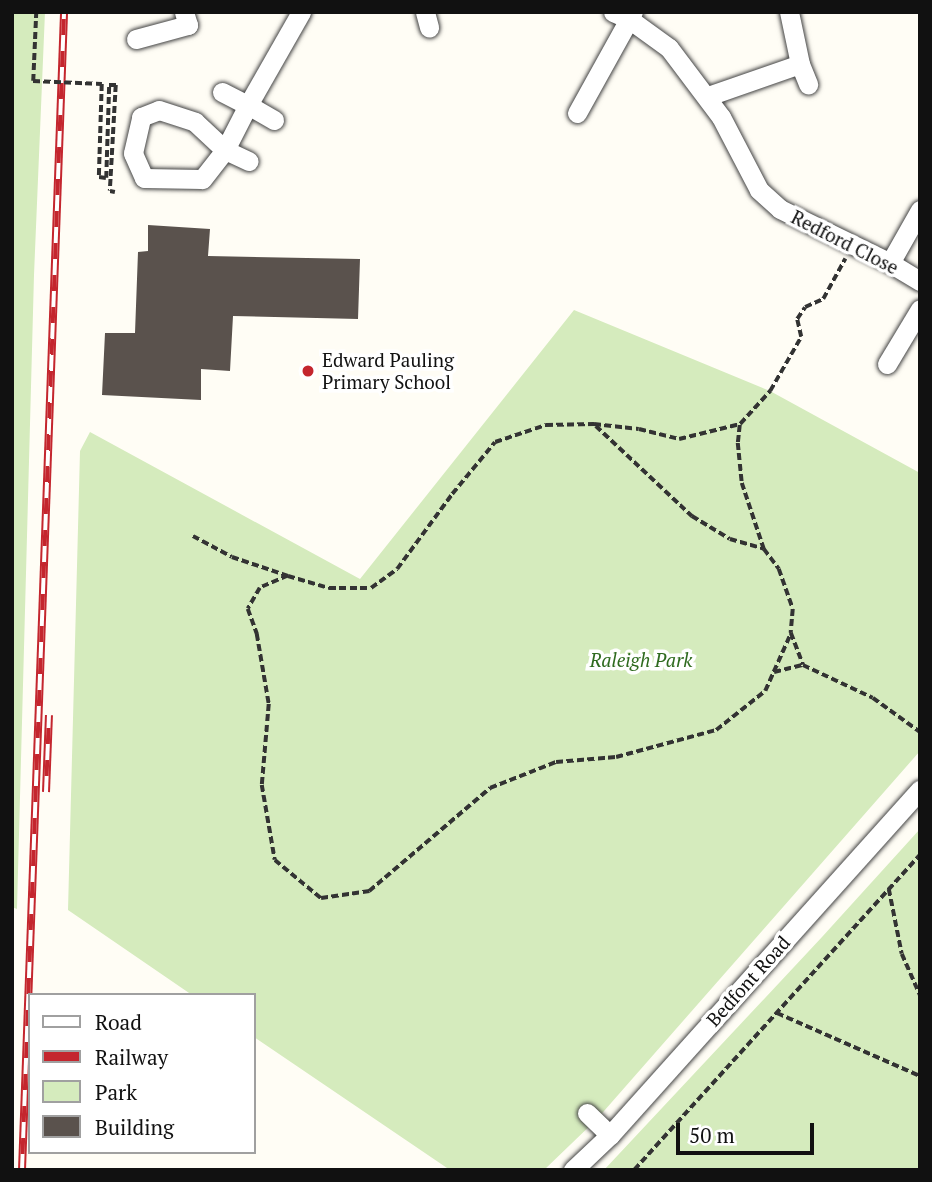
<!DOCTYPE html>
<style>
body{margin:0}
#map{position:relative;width:932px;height:1182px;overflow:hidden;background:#fffdf5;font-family:"PT Serif",serif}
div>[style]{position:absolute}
.green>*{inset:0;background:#d5ebbd}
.building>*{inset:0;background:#5a524d}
.path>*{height:3.5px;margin-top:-1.75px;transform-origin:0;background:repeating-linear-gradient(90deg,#333 0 7px,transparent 0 10.5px)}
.roads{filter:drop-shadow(0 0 2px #444) drop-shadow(0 0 2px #444)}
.minor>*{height:19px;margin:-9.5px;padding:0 9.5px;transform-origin:9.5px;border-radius:9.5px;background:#fff}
.rail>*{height:8px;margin-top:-4px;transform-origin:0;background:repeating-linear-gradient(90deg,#fff 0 16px,#c4262e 0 32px);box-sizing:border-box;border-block:2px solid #c4262e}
.path-bridge>*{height:3.5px;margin-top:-1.75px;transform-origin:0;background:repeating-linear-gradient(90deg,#333 0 7px,transparent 0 10.5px)}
.dots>*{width:19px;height:19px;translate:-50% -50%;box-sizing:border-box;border:4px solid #fff;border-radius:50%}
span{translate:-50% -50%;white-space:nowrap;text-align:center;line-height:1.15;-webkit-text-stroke:7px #fff;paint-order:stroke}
.street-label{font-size:19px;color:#111}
.poi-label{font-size:19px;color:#111}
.left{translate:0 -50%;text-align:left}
.park-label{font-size:19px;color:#2f6b1f;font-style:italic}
.frame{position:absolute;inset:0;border:14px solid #111;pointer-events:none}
.legend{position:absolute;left:28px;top:993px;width:228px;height:161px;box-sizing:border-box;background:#fff;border:2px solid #a0a0a0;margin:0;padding:9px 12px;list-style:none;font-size:21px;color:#111}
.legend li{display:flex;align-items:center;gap:14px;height:35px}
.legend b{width:35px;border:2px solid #a0a0a0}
.scale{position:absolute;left:676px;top:1123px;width:138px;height:32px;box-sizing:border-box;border:4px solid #111;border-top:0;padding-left:9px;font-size:21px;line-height:24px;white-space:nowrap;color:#111;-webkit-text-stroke:5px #fff;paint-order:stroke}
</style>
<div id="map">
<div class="green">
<i style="clip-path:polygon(12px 12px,45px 12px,34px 275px,17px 909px,12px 907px)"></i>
<i style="clip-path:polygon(574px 310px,770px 391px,920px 473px,920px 751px,597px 1119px,544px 1170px,450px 1170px,254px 1037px,254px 995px,192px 995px,68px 910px,80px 451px,90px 432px,360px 579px)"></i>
<i style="clip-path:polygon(920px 829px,920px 1170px,604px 1170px,822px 937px)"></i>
</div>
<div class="building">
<i style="clip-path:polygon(148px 225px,210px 229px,208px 256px,360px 259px,358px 319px,233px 316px,230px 371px,201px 369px,201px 400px,102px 395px,105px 333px,135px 333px,138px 252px,148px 251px)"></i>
</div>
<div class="path">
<i style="left:33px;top:81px;width:69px;rotate:-87.5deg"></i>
<i style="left:102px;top:84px;width:93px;rotate:91.8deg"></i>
<i style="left:99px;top:177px;width:7px;rotate:8deg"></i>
<i style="left:106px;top:178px;width:93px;rotate:-88.2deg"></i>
<i style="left:109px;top:85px;width:7px"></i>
<i style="left:116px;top:85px;width:106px;rotate:93.2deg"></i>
<i style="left:110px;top:191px;width:5px;rotate:11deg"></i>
<i style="left:740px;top:425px;width:18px;rotate:96deg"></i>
<i style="left:738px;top:443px;width:40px;rotate:84.3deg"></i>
<i style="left:742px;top:483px;width:70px;rotate:71.6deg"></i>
<i style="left:764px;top:549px;width:25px;rotate:53deg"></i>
<i style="left:779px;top:569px;width:42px;rotate:70.7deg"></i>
<i style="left:793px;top:609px;width:24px;rotate:95deg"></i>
<i style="left:791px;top:633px;width:34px;rotate:69deg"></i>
<i style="left:803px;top:665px;width:77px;rotate:25.2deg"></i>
<i style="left:873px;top:698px;width:58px;rotate:35.9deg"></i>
<i style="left:596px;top:426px;width:132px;rotate:43.2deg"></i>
<i style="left:692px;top:516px;width:44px;rotate:31.2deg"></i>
<i style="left:730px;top:539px;width:35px;rotate:16deg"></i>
<i style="left:193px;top:536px;width:44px;rotate:28.3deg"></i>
<i style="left:232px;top:557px;width:59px;rotate:18.7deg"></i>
<i style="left:288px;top:576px;width:43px;rotate:16.3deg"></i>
<i style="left:329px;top:588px;width:42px"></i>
<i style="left:371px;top:588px;width:32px;rotate:-36deg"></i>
<i style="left:397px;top:569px;width:93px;rotate:-53.7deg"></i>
<i style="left:452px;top:494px;width:67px;rotate:-50.4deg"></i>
<i style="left:495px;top:442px;width:54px;rotate:-18.4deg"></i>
<i style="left:546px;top:425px;width:48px;rotate:-1.2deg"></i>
<i style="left:594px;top:424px;width:45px;rotate:6.3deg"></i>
<i style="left:639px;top:429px;width:41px;rotate:14deg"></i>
<i style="left:679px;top:439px;width:63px;rotate:-13.8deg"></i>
<i style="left:740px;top:424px;width:45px;rotate:-47.7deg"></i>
<i style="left:770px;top:391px;width:62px;rotate:-60.1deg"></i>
<i style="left:801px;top:337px;width:18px;rotate:-103deg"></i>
<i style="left:797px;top:319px;width:14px;rotate:-56deg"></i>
<i style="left:805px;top:307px;width:20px;rotate:-24deg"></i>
<i style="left:823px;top:299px;width:46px;rotate:-61.2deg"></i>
<i style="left:288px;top:576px;width:30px;rotate:157deg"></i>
<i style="left:260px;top:588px;width:24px;rotate:120deg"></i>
<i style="left:248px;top:609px;width:27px;rotate:70deg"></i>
<i style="left:257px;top:634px;width:71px;rotate:80.3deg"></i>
<i style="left:269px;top:704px;width:81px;rotate:94.9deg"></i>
<i style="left:262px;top:785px;width:76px;rotate:80.2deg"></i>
<i style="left:275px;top:860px;width:60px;rotate:39.6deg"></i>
<i style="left:321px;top:898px;width:49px;rotate:-8.3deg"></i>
<i style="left:369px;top:891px;width:159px;rotate:-40.4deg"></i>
<i style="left:490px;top:788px;width:71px;rotate:-21.5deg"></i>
<i style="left:556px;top:762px;width:60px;rotate:-4.8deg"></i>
<i style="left:616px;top:757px;width:104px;rotate:-15.1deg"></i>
<i style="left:716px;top:730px;width:63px;rotate:-38.5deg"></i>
<i style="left:765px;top:691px;width:64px;rotate:-65.9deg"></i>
<i style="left:774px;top:672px;width:29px;rotate:-14deg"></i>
<i style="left:889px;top:889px;width:66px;rotate:78.7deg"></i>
<i style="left:902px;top:954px;width:45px;rotate:66.3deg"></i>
<i style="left:777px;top:1013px;width:156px;rotate:23.8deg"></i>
<i style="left:634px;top:1170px;width:425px;rotate:-47.8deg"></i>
</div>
<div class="roads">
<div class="minor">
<i style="left:425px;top:12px;width:16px;rotate:75deg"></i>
<i style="left:613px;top:12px;width:17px;rotate:24deg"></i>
<i style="left:629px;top:19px;width:49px;rotate:35.9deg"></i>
<i style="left:669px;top:48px;width:86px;rotate:53deg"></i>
<i style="left:721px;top:117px;width:82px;rotate:62.5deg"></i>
<i style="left:759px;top:190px;width:28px;rotate:42deg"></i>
<i style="left:780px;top:209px;width:123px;rotate:26.1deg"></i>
<i style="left:890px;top:263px;width:35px;rotate:31deg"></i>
<i style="left:136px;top:39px;width:54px;rotate:-15.1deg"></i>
<i style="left:188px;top:25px;width:14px;rotate:-107deg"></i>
<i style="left:800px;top:64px;width:22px;rotate:68deg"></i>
<i style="left:222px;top:92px;width:29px;rotate:27deg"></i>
<i style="left:248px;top:105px;width:51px;rotate:117.1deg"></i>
<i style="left:225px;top:150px;width:26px;rotate:25deg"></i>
<i style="left:708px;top:96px;width:97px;rotate:-19.2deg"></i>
<i style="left:800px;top:64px;width:53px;rotate:-101.9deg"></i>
<i style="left:159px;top:110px;width:38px;rotate:18deg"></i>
<i style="left:195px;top:122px;width:41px;rotate:43deg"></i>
<i style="left:225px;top:150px;width:37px;rotate:128deg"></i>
<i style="left:202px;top:179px;width:58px;rotate:-179deg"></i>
<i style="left:144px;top:178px;width:27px;rotate:-114deg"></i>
<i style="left:133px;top:153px;width:37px;rotate:-77deg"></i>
<i style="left:141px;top:117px;width:19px;rotate:-21deg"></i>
<i style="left:577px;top:113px;width:115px;rotate:-61deg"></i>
<i style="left:274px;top:120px;width:30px;rotate:-150deg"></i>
<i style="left:248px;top:105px;width:107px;rotate:-60.3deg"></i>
<i style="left:890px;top:263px;width:61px;rotate:-60.5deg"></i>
<i style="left:887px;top:364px;width:64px;rotate:-59deg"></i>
<i style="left:587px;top:1113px;width:32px;rotate:44deg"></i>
<i style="left:573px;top:1170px;width:51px;rotate:-43.4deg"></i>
<i style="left:610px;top:1135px;width:464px;rotate:-48.1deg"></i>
</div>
</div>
<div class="rail">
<i style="left:46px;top:792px;width:77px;rotate:-87.8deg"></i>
<i style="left:22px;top:1170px;width:1159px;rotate:-87.92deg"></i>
</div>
<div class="path-bridge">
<i style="left:33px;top:81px;width:69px;rotate:2.5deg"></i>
</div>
<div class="dots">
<i style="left:308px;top:371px;background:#c4262e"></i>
</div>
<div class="street-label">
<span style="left:845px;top:242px;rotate:27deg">Redford Close</span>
<span style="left:748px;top:981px;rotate:-48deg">Bedfont Road</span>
</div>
<div class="poi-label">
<span class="left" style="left:322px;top:371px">Edward Pauling<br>Primary School</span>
</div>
<div class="park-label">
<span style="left:641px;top:660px">Raleigh Park</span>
</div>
<div class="frame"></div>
<ul class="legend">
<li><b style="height:9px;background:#fff"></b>Road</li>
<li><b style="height:9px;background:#c4262e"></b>Railway</li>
<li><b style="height:19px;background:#d5ebbd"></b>Park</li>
<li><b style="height:19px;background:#5a524d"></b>Building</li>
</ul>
<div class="scale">50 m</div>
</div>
